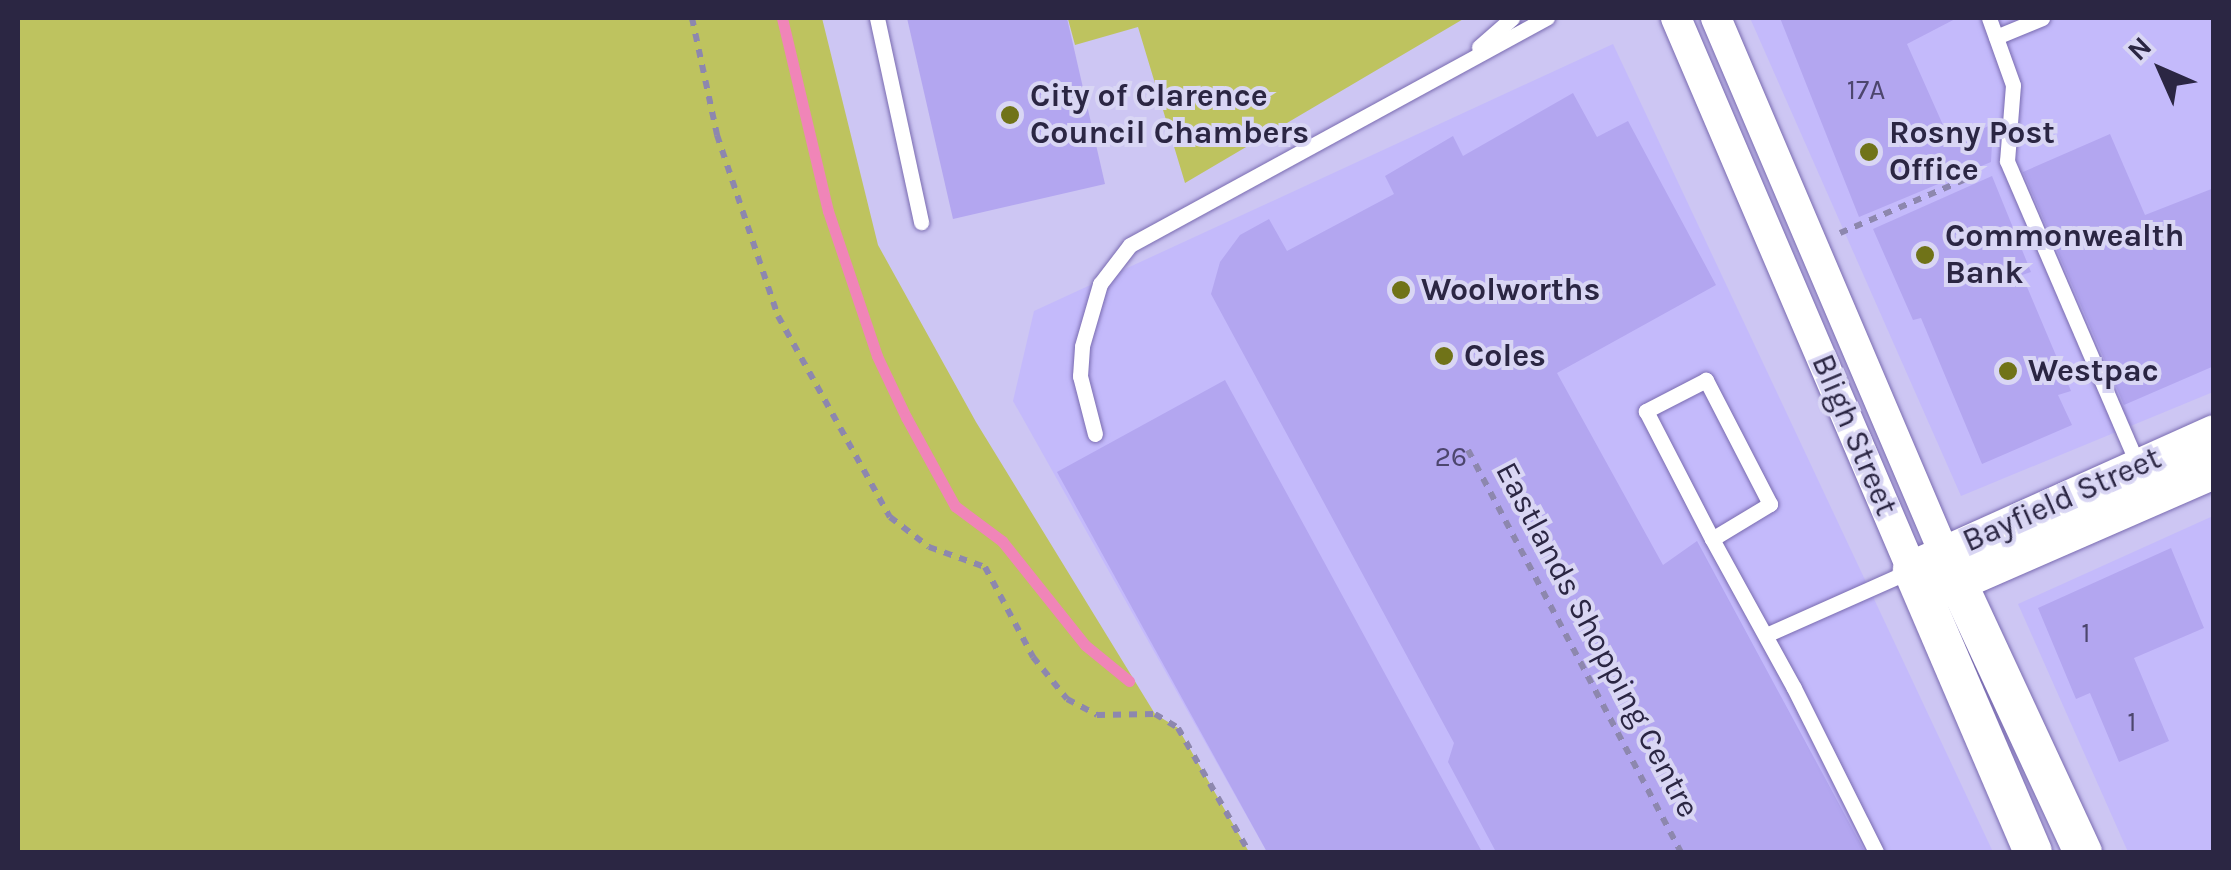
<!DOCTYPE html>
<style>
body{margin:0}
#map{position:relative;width:2231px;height:870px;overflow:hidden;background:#cdc6f3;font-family:Karla,sans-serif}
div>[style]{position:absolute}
.built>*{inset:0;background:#c4bafb}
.green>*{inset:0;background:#bec35f}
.stream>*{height:11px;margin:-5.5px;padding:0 5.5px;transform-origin:5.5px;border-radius:5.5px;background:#f085b8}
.building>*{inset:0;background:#b3a6f0}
.path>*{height:6px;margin-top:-3px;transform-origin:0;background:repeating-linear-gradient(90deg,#8d87ae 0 8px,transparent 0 16px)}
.roads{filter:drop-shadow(0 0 2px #796bb0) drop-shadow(0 0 2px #796bb0)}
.service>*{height:15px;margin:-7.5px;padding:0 7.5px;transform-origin:7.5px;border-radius:7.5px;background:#fff}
.minor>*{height:30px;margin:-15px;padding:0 15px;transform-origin:15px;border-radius:15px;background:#fff}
.tertiary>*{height:38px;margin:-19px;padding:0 19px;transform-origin:19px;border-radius:19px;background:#fff}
.dots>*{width:28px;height:28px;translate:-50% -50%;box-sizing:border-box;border:5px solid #d9d6f4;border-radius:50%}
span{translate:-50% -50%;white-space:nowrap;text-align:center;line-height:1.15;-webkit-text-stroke:8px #d9d6f4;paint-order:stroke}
.number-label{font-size:28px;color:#4d466e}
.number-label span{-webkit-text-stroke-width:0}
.poi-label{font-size:32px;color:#2b2643;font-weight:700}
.left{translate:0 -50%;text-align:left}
.street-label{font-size:32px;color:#2b2643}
.frame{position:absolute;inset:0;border:20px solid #2b2643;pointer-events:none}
.north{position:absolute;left:2111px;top:20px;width:100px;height:100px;-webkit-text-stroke:8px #d9d6f4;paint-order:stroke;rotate:315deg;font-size:28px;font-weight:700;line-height:40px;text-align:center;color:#2b2643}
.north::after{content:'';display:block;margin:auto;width:35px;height:45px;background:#2b2643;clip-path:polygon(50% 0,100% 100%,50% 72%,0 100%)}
</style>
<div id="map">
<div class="built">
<i style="clip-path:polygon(1750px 18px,2213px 18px,2213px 392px,1961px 496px)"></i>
<i style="clip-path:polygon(1613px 44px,1993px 852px,1267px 852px,1013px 401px,1034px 311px)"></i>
<i style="clip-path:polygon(2213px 516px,2213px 852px,2128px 852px,2018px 604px)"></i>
</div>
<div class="green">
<i style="clip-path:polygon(18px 18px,822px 18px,878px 245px,976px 422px,1155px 714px,1178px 728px,1249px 852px,18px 852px)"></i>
<i style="clip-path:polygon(1465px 18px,1185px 183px,1138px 27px,1075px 45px,1068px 19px)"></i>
</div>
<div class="stream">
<i style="left:782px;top:18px;width:198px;rotate:76.6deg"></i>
<i style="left:828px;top:211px;width:153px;rotate:71.3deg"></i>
<i style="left:877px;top:356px;width:68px;rotate:64.6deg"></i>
<i style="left:906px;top:417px;width:102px;rotate:61.2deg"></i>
<i style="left:955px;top:506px;width:59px;rotate:36.7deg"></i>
<i style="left:1002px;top:541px;width:133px;rotate:51.4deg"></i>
<i style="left:1085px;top:645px;width:57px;rotate:39.3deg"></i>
</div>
<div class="building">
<i style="clip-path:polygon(907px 18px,1067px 18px,1105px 184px,953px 219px)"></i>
<i style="clip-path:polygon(1780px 18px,1957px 18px,1907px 44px,1951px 143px,1993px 124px,1991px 162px,1859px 217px)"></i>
<i style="clip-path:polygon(1573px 93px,1597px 137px,1628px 121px,1716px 285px,1557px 373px,1663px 565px,1697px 541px,1865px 852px,1496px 852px,1448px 762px,1454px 743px,1211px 294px,1220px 262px,1240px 235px,1269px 219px,1287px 251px,1394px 194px,1385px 176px,1453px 136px,1463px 156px)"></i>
<i style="clip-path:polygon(2110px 134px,2145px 215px,2214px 188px,2214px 366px,2124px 405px,2023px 172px)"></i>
<i style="clip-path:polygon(1992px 176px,2031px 272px,2022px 275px,2071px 391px,2058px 395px,2072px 425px,1982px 464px,1921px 318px,1913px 320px,1873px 229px)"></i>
<i style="clip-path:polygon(1225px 380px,1482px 852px,1267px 852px,1057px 472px)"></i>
<i style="clip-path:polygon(2171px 548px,2204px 628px,2134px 658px,2169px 741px,2119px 762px,2090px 693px,2076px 699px,2038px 608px)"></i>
</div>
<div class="path">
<i style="left:692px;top:18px;width:120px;rotate:77.9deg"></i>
<i style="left:717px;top:135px;width:191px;rotate:71.4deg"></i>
<i style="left:778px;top:316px;width:230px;rotate:60.9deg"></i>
<i style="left:890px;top:517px;width:49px;rotate:37.6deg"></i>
<i style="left:929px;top:547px;width:59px;rotate:19.7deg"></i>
<i style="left:985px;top:567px;width:102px;rotate:61.9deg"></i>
<i style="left:1033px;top:657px;width:54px;rotate:51deg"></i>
<i style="left:1067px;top:699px;width:34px;rotate:28deg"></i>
<i style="left:1097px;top:715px;width:58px;rotate:-1deg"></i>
<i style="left:1155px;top:714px;width:27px;rotate:31deg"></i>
<i style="left:1178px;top:728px;width:143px;rotate:60.2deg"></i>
<i style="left:1840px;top:233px;width:158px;rotate:-23.2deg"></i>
<i style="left:1468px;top:450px;width:455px;rotate:62.1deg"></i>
</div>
<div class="roads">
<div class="service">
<i style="left:877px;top:18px;width:209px;rotate:77.8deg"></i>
<i style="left:1989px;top:18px;width:71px;rotate:70.3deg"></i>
<i style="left:2013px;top:85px;width:76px;rotate:94.5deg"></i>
<i style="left:2007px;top:161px;width:331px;rotate:66.7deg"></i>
<i style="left:1996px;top:37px;width:50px;rotate:-22.4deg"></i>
<i style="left:1479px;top:47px;width:44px;rotate:-41.3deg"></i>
<i style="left:1095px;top:434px;width:60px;rotate:-104.5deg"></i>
<i style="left:1080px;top:376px;width:30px;rotate:-86deg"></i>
<i style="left:1082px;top:346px;width:65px;rotate:-73.8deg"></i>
<i style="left:1100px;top:284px;width:49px;rotate:-52.4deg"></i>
<i style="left:1130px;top:245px;width:475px;rotate:-28.6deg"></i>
<i style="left:1712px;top:539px;width:68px;rotate:-31.1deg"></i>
<i style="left:1770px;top:504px;width:140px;rotate:-117.3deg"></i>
<i style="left:1706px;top:380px;width:68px;rotate:152.7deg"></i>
<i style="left:1646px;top:411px;width:144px;rotate:62.7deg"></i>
<i style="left:1712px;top:539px;width:170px;rotate:61.2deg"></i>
<i style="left:1794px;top:688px;width:183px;rotate:63.4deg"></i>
<i style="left:1766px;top:635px;width:160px;rotate:-24deg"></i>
</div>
<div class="minor">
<i style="left:1676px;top:18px;width:600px;rotate:66.85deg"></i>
<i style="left:1716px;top:18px;width:582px;rotate:66.92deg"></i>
</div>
<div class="tertiary">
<i style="left:1944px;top:553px;width:330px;rotate:65.1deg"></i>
<i style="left:1932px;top:593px;width:308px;rotate:-23.6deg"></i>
<i style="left:2033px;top:852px;width:307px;rotate:-113.2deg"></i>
<i style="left:1912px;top:570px;width:331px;rotate:-24.2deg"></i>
</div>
</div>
<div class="dots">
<i style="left:1010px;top:115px;background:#707318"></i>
<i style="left:1869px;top:152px;background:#707318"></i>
<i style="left:1925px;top:255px;background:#707318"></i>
<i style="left:1401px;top:290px;background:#707318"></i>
<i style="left:1444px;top:356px;background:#707318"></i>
<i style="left:2008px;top:371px;background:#707318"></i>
</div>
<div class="number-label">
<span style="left:1866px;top:90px">17A</span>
<span style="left:1451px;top:457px">26</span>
<span style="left:2086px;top:633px">1</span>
<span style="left:2132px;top:722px">1</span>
</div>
<div class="poi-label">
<span class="left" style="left:1030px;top:115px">City of Clarence<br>Council Chambers</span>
<span class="left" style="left:1889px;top:152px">Rosny Post<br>Office</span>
<span class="left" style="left:1945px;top:255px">Commonwealth<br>Bank</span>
<span class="left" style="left:1421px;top:290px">Woolworths</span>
<span class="left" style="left:1464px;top:356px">Coles</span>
<span class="left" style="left:2028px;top:371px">Westpac</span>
</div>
<div class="street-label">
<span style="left:1854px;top:435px;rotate:67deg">Bligh Street</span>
<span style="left:2062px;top:500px;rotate:-24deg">Bayfield Street</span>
<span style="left:1597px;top:640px;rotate:62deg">Eastlands Shopping Centre</span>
</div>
<div class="frame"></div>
<div class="north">N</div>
</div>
